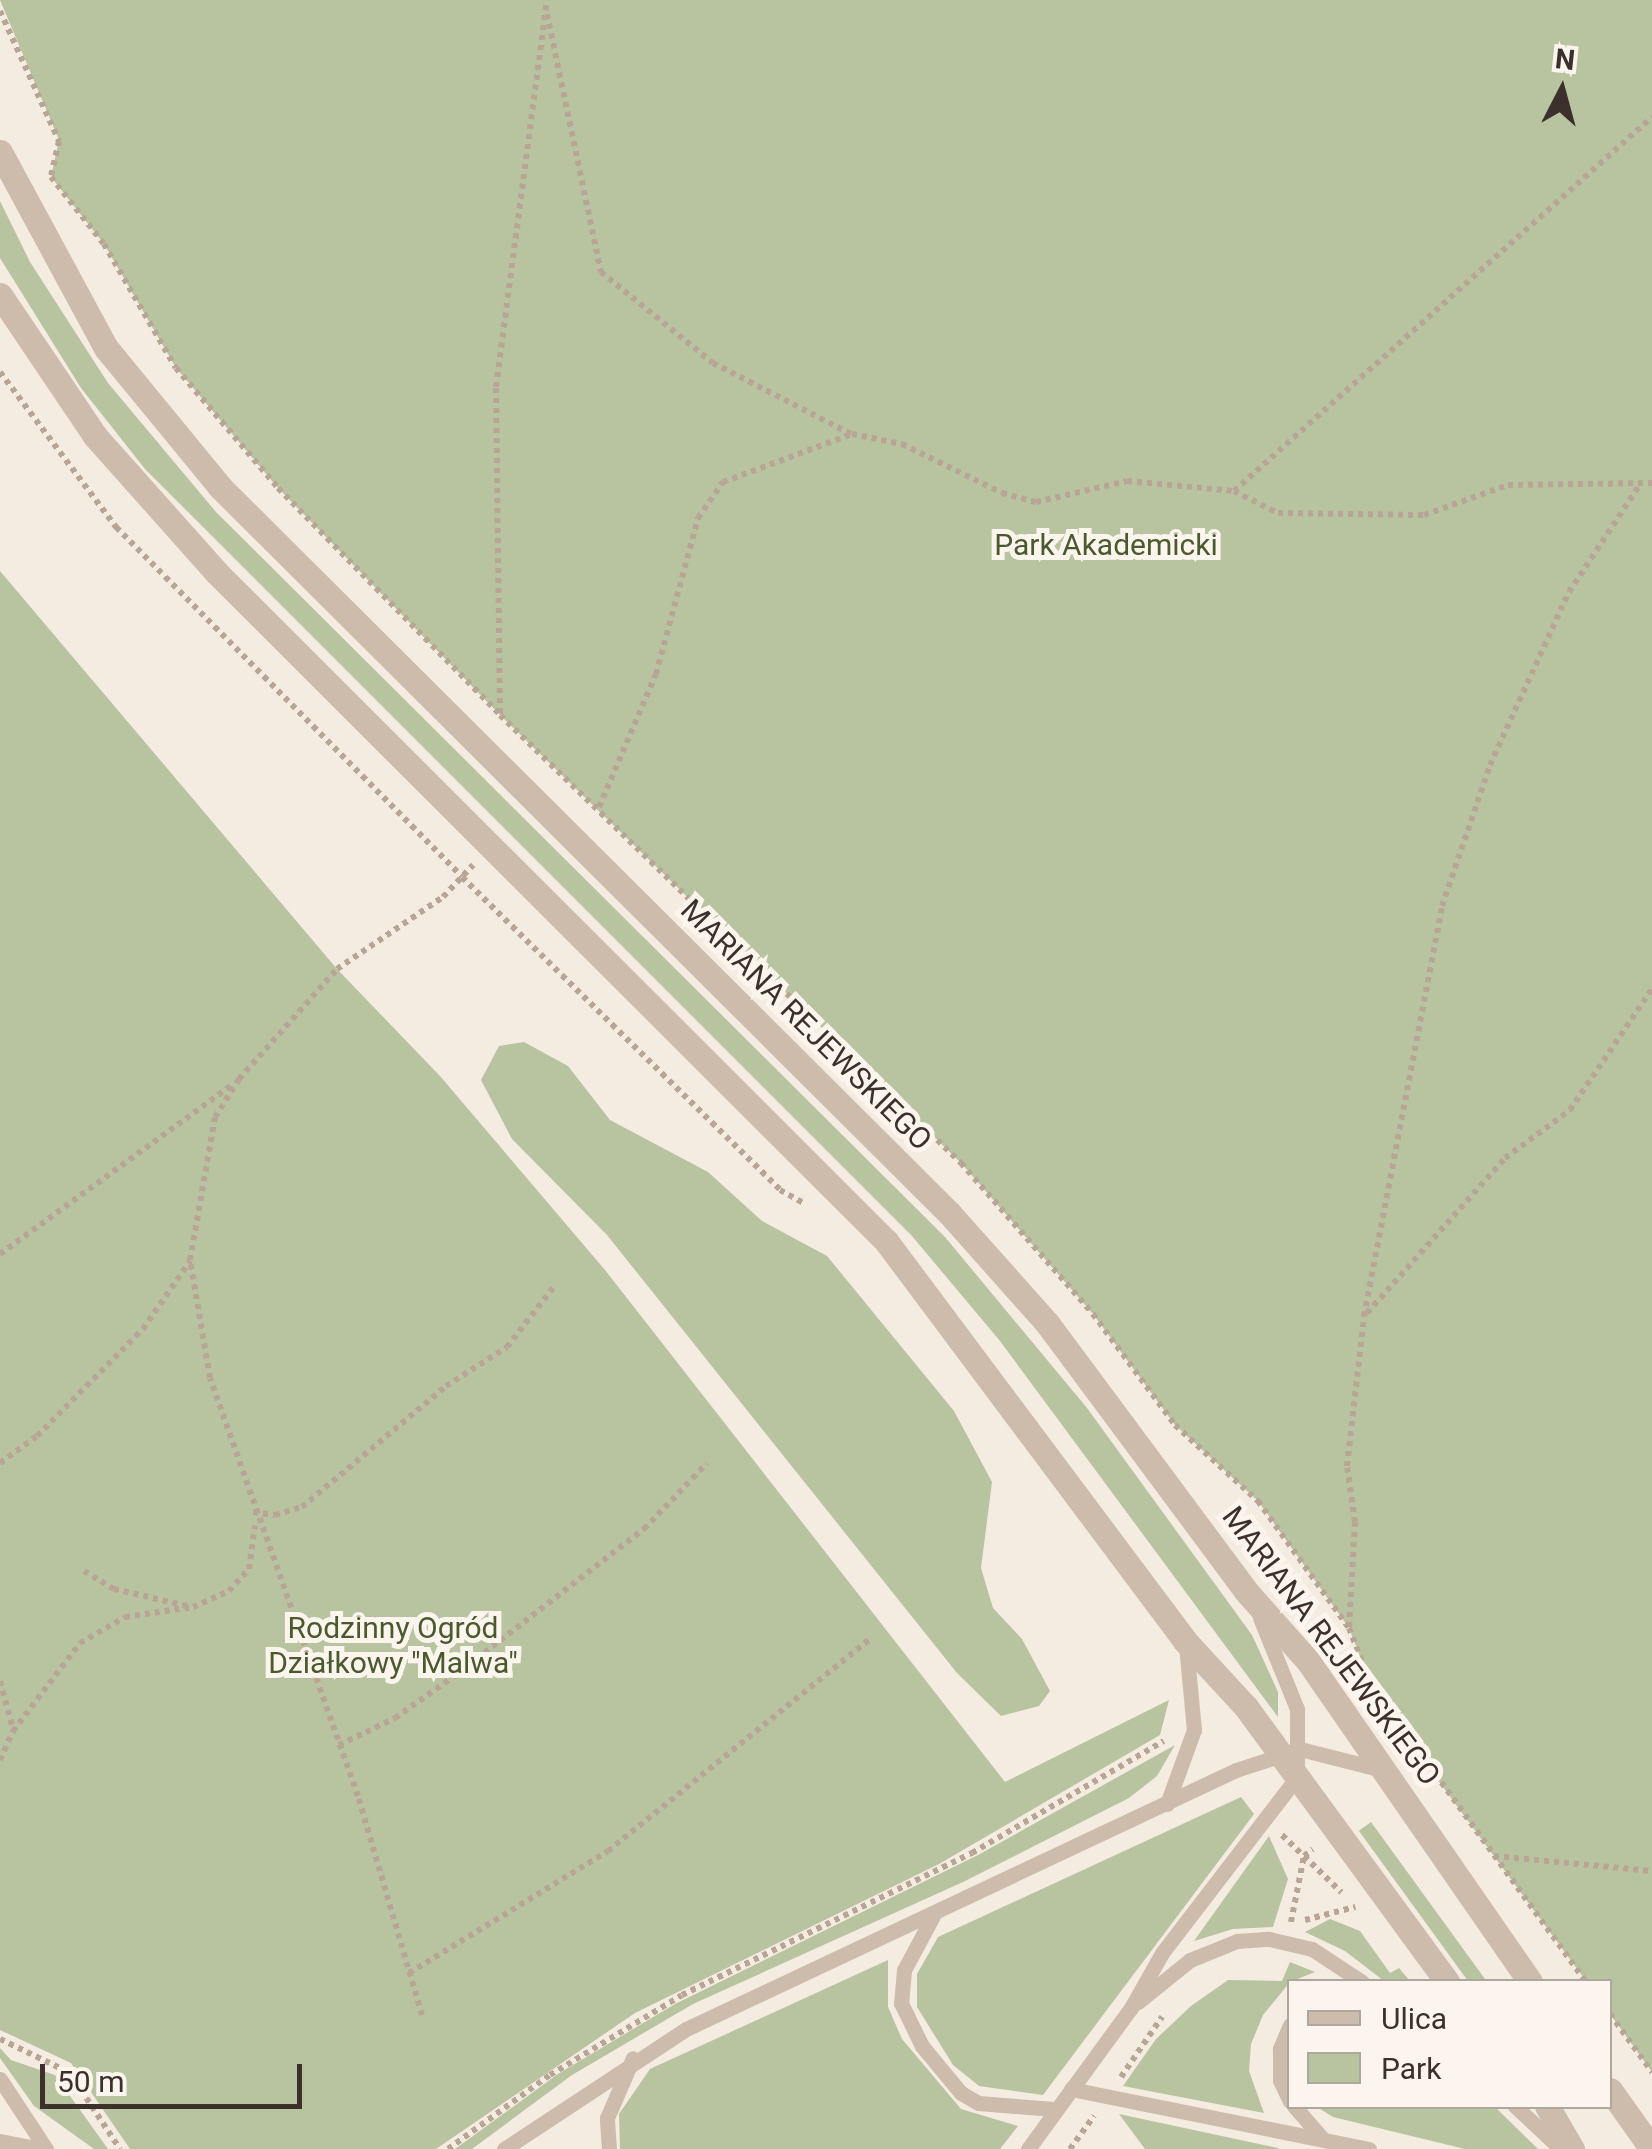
<!DOCTYPE html>
<meta charset="utf-8">
<style>
body{margin:0}
#map{position:relative;width:1652px;height:2149px;overflow:hidden;background:#f4ebe1;font-family:Roboto,sans-serif}
div>[style]{position:absolute}
.green>*{inset:0;background:#b8c4a0;transform-origin:0 0}
.path>*{height:6px;margin-top:-3px;transform-origin:0;background:repeating-linear-gradient(90deg,#b9a596 0 5px,transparent 0 10px)}
.service>*{height:15px;margin:-7.5px;padding:0 7.5px;transform-origin:7.5px;border-radius:7.5px;background:#cdbbac}
.tertiary>*{height:25px;margin:-12.5px;padding:0 12.5px;transform-origin:12.5px;border-radius:12.5px;background:#cdbbac}
span{translate:-50% -50%;white-space:nowrap;text-align:center;line-height:1.15;-webkit-text-stroke:10px #fbf5ee;paint-order:stroke}
.park-label{font-size:30px;color:#4a5a2e}
.street-label{font-size:30px;color:#3b302b}
.legend{position:absolute;left:1287px;top:1979px;width:325px;height:130px;box-sizing:border-box;background:#fbf5ee;border:2px solid #aea6a0;margin:0;padding:12px 18px;list-style:none;font-size:30px;color:#3b302b}
.legend li{display:flex;align-items:center;gap:20px;height:50px}
.legend b{width:50px;border:2px solid #aea6a0}
.north{position:absolute;left:1512px;top:40px;width:100px;height:100px;-webkit-text-stroke:8px #fbf5ee;paint-order:stroke;rotate:6deg;font-size:28px;font-weight:700;line-height:40px;text-align:center;color:#3b302b}
.north::after{content:'';display:block;margin:auto;width:35px;height:45px;background:#3b302b;clip-path:polygon(50% 0,100% 100%,50% 72%,0 100%)}
.scale{position:absolute;left:40px;top:2064px;width:262px;height:45px;box-sizing:border-box;border:5px solid #3b302b;border-top:0;padding-left:12px;font-size:30px;line-height:35px;white-space:nowrap;color:#3b302b;-webkit-text-stroke:8px #fbf5ee;paint-order:stroke}
</style>
<div id="map">
<div class="green">
<i style="clip-path:polygon(0 0,1652px 0,1652px 2072px,1610px 2014px,1610px 1982px,1586px 1981px,1426px 1764px,1371px 1685px,1349px 1628px,1258px 1501px,1175px 1425px,1093px 1314px,961px 1163px,500px 715px,278px 488px,176px 368px,104px 244px,51px 177px,59px 140px)"></i>
<i style="clip-path:polygon(0 201px,30px 262px,108px 383px,216px 512px,945px 1237px,1087px 1408px,1252px 1635px,1278px 1692px,1278px 1717px,1000px 1341px,912px 1236px,145px 469px,81px 388px,0 258px)"></i>
<i style="clip-path:polygon(0 571px,337px 969px,440px 1076px,605px 1270px,1005px 1782px,1169px 1700px,1160px 1735px,939px 1864px,635px 2013px,436px 2149px,130px 2149px,71px 2063px,0 2030px)"></i>
<i style="clip-path:polygon(524px 1042px,568px 1066px,610px 1120px,708px 1172px,762px 1221px,827px 1256px,954px 1411px,992px 1482px,981px 1568px,993px 1608px,1022px 1639px,1050px 1691px,1039px 1706px,1001px 1716px,957px 1673px,607px 1235px,512px 1139px,481px 1080px,499px 1046px)"></i>
<i style="clip-path:polygon(1175px 1745px,1157px 1776px,1129px 1798px,963px 1882px,693px 2004px,572px 2075px,472px 2149px,455px 2149px,558px 2074px,675px 2004px,978px 1855px)"></i>
<i style="clip-path:polygon(1241px 1797px,1254px 1814px,1043px 2095px,979px 2086px,953px 2065px,917px 2007px,917px 1974px,938px 1937px)"></i>
<i style="left:1371px;top:1822px;width:197px;height:15px;rotate:54deg"></i>
<i style="clip-path:polygon(1269px 1836px,1288px 1879px,1273px 1927px,1233px 1929px,1194px 1941px)"></i>
<i style="clip-path:polygon(1330px 1919px,1360px 1931px,1390px 1973px,1399px 1968px,1410px 1981px,1384px 1981px,1345px 1951px,1305px 1932px)"></i>
<i style="clip-path:polygon(888px 1960px,888px 2007px,902px 2039px,961px 2109px,1018px 2126px,1000px 2149px,620px 2149px,619px 2114px,650px 2069px)"></i>
<i style="clip-path:polygon(1290px 1962px,1315px 1972px,1290px 1982px,1263px 2015px,1251px 2044px,1249px 2071px,1264px 2113px,1123px 2086px,1156px 2039px,1191px 2006px,1228px 1980px,1282px 1981px)"></i>
<i style="clip-path:polygon(0 2048px,11px 2060px,55px 2075px,108px 2149px,94px 2149px,34px 2106px,0 2058px)"></i>
<i style="clip-path:polygon(1317px 2107px,1495px 2107px,1538px 2149px,1465px 2149px,1333px 2117px)"></i>
<i style="clip-path:polygon(1119px 2114px,1278px 2148px,1279px 2149px,1145px 2149px)"></i>
</div>
<div class="path">
<i style="left:0;top:11px;width:143px;rotate:65.6deg"></i>
<i style="left:59px;top:141px;width:37px;rotate:103deg"></i>
<i style="left:51px;top:177px;width:85px;rotate:51.7deg"></i>
<i style="left:104px;top:244px;width:143px;rotate:59.9deg"></i>
<i style="left:176px;top:368px;width:157px;rotate:49.6deg"></i>
<i style="left:278px;top:488px;width:318px;rotate:45.6deg"></i>
<i style="left:500px;top:715px;width:643px;rotate:44.18deg"></i>
<i style="left:961px;top:1163px;width:201px;rotate:48.8deg"></i>
<i style="left:1093px;top:1314px;width:138px;rotate:53.5deg"></i>
<i style="left:1175px;top:1425px;width:113px;rotate:42.5deg"></i>
<i style="left:1258px;top:1501px;width:156px;rotate:54.4deg"></i>
<i style="left:1349px;top:1628px;width:61px;rotate:68.9deg"></i>
<i style="left:1371px;top:1685px;width:367px;rotate:54.1deg"></i>
<i style="left:547px;top:14px;width:264px;rotate:78.2deg"></i>
<i style="left:601px;top:272px;width:144px;rotate:39.1deg"></i>
<i style="left:713px;top:363px;width:155px;rotate:27.2deg"></i>
<i style="left:0;top:372px;width:194px;rotate:53.2deg"></i>
<i style="left:116px;top:527px;width:492px;rotate:45.3deg"></i>
<i style="left:462px;top:877px;width:446px;rotate:44.5deg"></i>
<i style="left:780px;top:1190px;width:26px;rotate:29deg"></i>
<i style="left:1234px;top:491px;width:561px;rotate:-41.82deg"></i>
<i style="left:500px;top:713px;width:326px;rotate:-90.7deg"></i>
<i style="left:496px;top:387px;width:390px;rotate:-82.5deg"></i>
<i style="left:599px;top:807px;width:145px;rotate:-66.8deg"></i>
<i style="left:656px;top:674px;width:162px;rotate:-74.9deg"></i>
<i style="left:698px;top:518px;width:44px;rotate:-55.2deg"></i>
<i style="left:723px;top:482px;width:138px;rotate:-20.4deg"></i>
<i style="left:852px;top:434px;width:51px;rotate:11.3deg"></i>
<i style="left:902px;top:444px;width:111px;rotate:26.1deg"></i>
<i style="left:1002px;top:493px;width:35px;rotate:15deg"></i>
<i style="left:1036px;top:502px;width:93px;rotate:-13deg"></i>
<i style="left:1127px;top:481px;width:107px;rotate:5.3deg"></i>
<i style="left:1234px;top:491px;width:49px;rotate:26.6deg"></i>
<i style="left:1278px;top:513px;width:146px;rotate:0.8deg"></i>
<i style="left:1424px;top:515px;width:89px;rotate:-19.7deg"></i>
<i style="left:1508px;top:485px;width:144px;rotate:-0.8deg"></i>
<i style="left:0;top:1254px;width:288px;rotate:-36.1deg"></i>
<i style="left:1367px;top:1313px;width:208px;rotate:-48.3deg"></i>
<i style="left:1505px;top:1158px;width:81px;rotate:-36.4deg"></i>
<i style="left:1570px;top:1110px;width:146px;rotate:-55.9deg"></i>
<i style="left:0;top:1463px;width:46px;rotate:-36.1deg"></i>
<i style="left:37px;top:1436px;width:151px;rotate:-45.3deg"></i>
<i style="left:143px;top:1329px;width:83px;rotate:-55.3deg"></i>
<i style="left:253px;top:1512px;width:22px;rotate:8deg"></i>
<i style="left:275px;top:1515px;width:28px;rotate:-17deg"></i>
<i style="left:302px;top:1507px;width:188px;rotate:-40deg"></i>
<i style="left:446px;top:1386px;width:72px;rotate:-32.6deg"></i>
<i style="left:507px;top:1347px;width:75px;rotate:-52.1deg"></i>
<i style="left:84px;top:1571px;width:35px;rotate:31deg"></i>
<i style="left:114px;top:1589px;width:75px;rotate:13.1deg"></i>
<i style="left:1349px;top:1627px;width:105px;rotate:-86.7deg"></i>
<i style="left:1355px;top:1522px;width:57px;rotate:-98.1deg"></i>
<i style="left:1347px;top:1466px;width:151px;rotate:-83.5deg"></i>
<i style="left:1364px;top:1316px;width:417px;rotate:-79.2deg"></i>
<i style="left:1442px;top:906px;width:149px;rotate:-71.2deg"></i>
<i style="left:1490px;top:765px;width:190px;rotate:-65.5deg"></i>
<i style="left:1569px;top:592px;width:127px;rotate:-56.6deg"></i>
<i style="left:0;top:1681px;width:50px;rotate:74.8deg"></i>
<i style="left:339px;top:1745px;width:62px;rotate:-25.7deg"></i>
<i style="left:395px;top:1718px;width:71px;rotate:-35.3deg"></i>
<i style="left:453px;top:1677px;width:242px;rotate:-37.8deg"></i>
<i style="left:644px;top:1529px;width:91px;rotate:-46.3deg"></i>
<i style="left:0;top:1760px;width:32px;rotate:-66deg"></i>
<i style="left:13px;top:1731px;width:111px;rotate:-52.7deg"></i>
<i style="left:80px;top:1643px;width:52px;rotate:-30deg"></i>
<i style="left:125px;top:1617px;width:69px;rotate:-8.4deg"></i>
<i style="left:193px;top:1607px;width:39px;rotate:-24deg"></i>
<i style="left:229px;top:1591px;width:30px;rotate:-48deg"></i>
<i style="left:249px;top:1569px;width:44px;rotate:-82.2deg"></i>
<i style="left:1282px;top:1835px;width:30px;rotate:44deg"></i>
<i style="left:1304px;top:1856px;width:11px;rotate:-38deg"></i>
<i style="left:1494px;top:1856px;width:159px;rotate:5.4deg"></i>
<i style="left:1305px;top:1920px;width:52px;rotate:-14.6deg"></i>
<i style="left:1291px;top:1922px;width:67px;rotate:-78.9deg"></i>
<i style="left:1304px;top:1856px;width:52px;rotate:44.2deg"></i>
<i style="left:409px;top:1973px;width:233px;rotate:-31.5deg"></i>
<i style="left:608px;top:1851px;width:336px;rotate:-39deg"></i>
<i style="left:1610px;top:2014px;width:72px;rotate:54.1deg"></i>
<i style="left:422px;top:2015px;width:228px;rotate:-106.3deg"></i>
<i style="left:358px;top:1796px;width:443px;rotate:-109.5deg"></i>
<i style="left:210px;top:1378px;width:120px;rotate:-99.6deg"></i>
<i style="left:190px;top:1260px;width:145px;rotate:-80.1deg"></i>
<i style="left:215px;top:1117px;width:45px;rotate:-57.7deg"></i>
<i style="left:239px;top:1079px;width:147px;rotate:-48.3deg"></i>
<i style="left:337px;top:969px;width:128px;rotate:-34.2deg"></i>
<i style="left:443px;top:897px;width:44px;rotate:-46.8deg"></i>
<i style="left:0;top:2039px;width:78px;rotate:25.9deg"></i>
<i style="left:70px;top:2073px;width:91px;rotate:56.7deg"></i>
<i style="left:1121px;top:2077px;width:73px;rotate:-55.7deg"></i>
<i style="left:448px;top:2149px;width:126px;rotate:-36deg"></i>
<i style="left:550px;top:2075px;width:154px;rotate:-31.2deg"></i>
<i style="left:682px;top:1995px;width:323px;rotate:-26.1deg"></i>
<i style="left:972px;top:1853px;width:222px;rotate:-30.3deg"></i>
<i style="left:1070px;top:2149px;width:41px;rotate:-54deg"></i>
</div>
<div class="service">
<i style="left:1167px;top:1804px;width:79px;rotate:-70deg"></i>
<i style="left:1194px;top:1730px;width:85px;rotate:-95.4deg"></i>
<i style="left:933px;top:1916px;width:61px;rotate:118.2deg"></i>
<i style="left:904px;top:1970px;width:33px;rotate:95deg"></i>
<i style="left:901px;top:2003px;width:48px;rotate:64deg"></i>
<i style="left:922px;top:2046px;width:61px;rotate:50.3deg"></i>
<i style="left:961px;top:2093px;width:20px;rotate:30deg"></i>
<i style="left:978px;top:2103px;width:76px;rotate:4.5deg"></i>
<i style="left:1138px;top:2002px;width:67px;rotate:-38.9deg"></i>
<i style="left:1190px;top:1960px;width:51px;rotate:-22deg"></i>
<i style="left:1237px;top:1941px;width:32px;rotate:-4deg"></i>
<i style="left:1269px;top:1939px;width:44px;rotate:13.1deg"></i>
<i style="left:1312px;top:1949px;width:60px;rotate:33.4deg"></i>
<i style="left:1290px;top:2025px;width:26px;rotate:113deg"></i>
<i style="left:1280px;top:2049px;width:31px;rotate:90deg"></i>
<i style="left:1280px;top:2080px;width:23px;rotate:65deg"></i>
<i style="left:0;top:2079px;width:84px;rotate:56.7deg"></i>
<i style="left:1071px;top:2089px;width:304px;rotate:11.4deg"></i>
<i style="left:1294px;top:2106px;width:43px;rotate:48.8deg"></i>
<i style="left:1515px;top:2106px;width:63px;rotate:43.1deg"></i>
<i style="left:0;top:2141px;width:42px;rotate:11deg"></i>
<i style="left:504px;top:2149px;width:218px;rotate:-33.4deg"></i>
<i style="left:686px;top:2029px;width:608px;rotate:-25.22deg"></i>
<i style="left:1236px;top:1770px;width:67px;rotate:-18.2deg"></i>
<i style="left:1300px;top:1749px;width:81px;rotate:14.2deg"></i>
<i style="left:609px;top:2149px;width:31px;rotate:-94deg"></i>
<i style="left:607px;top:2118px;width:65px;rotate:-66.6deg"></i>
<i style="left:1028px;top:2149px;width:175px;rotate:-53.9deg"></i>
<i style="left:1131px;top:2008px;width:63px;rotate:-60.6deg"></i>
<i style="left:1162px;top:1953px;width:222px;rotate:-52.5deg"></i>
<i style="left:1297px;top:1777px;width:68px;rotate:-90deg"></i>
<i style="left:1297px;top:1709px;width:98px;rotate:-112.1deg"></i>
</div>
<div class="tertiary">
<i style="left:0;top:152px;width:223px;rotate:61.6deg"></i>
<i style="left:106px;top:348px;width:180px;rotate:50.6deg"></i>
<i style="left:220px;top:487px;width:1029px;rotate:44.88deg"></i>
<i style="left:949px;top:1213px;width:147px;rotate:48.3deg"></i>
<i style="left:1047px;top:1323px;width:332px;rotate:53.4deg"></i>
<i style="left:1245px;top:1590px;width:95px;rotate:48.4deg"></i>
<i style="left:1308px;top:1661px;width:390px;rotate:55.3deg"></i>
<i style="left:0;top:295px;width:170px;rotate:56deg"></i>
<i style="left:95px;top:436px;width:183px;rotate:48.3deg"></i>
<i style="left:217px;top:573px;width:945px;rotate:44.96deg"></i>
<i style="left:886px;top:1241px;width:499px;rotate:53.2deg"></i>
<i style="left:1185px;top:1641px;width:90px;rotate:47.3deg"></i>
<i style="left:1246px;top:1707px;width:341px;rotate:53.8deg"></i>
<i style="left:1610px;top:2090px;width:72px;rotate:54.6deg"></i>
<i style="left:1547px;top:2106px;width:50px;rotate:59.8deg"></i>
</div>
<div class="park-label">
<span style="left:1106px;top:545px">Park Akademicki</span>
<span style="left:393px;top:1645px">Rodzinny Ogród<br>Działkowy "Malwa"</span>
</div>
<div class="street-label">
<span style="left:806px;top:1025px;rotate:45deg">MARIANA REJEWSKIEGO</span>
<span style="left:1331px;top:1646px;rotate:53deg">MARIANA REJEWSKIEGO</span>
</div>
<ul class="legend">
<li><b style="height:12px;background:#cdbbac"></b>Ulica</li>
<li><b style="height:28px;background:#b8c4a0"></b>Park</li>
</ul>
<div class="north">N</div>
<div class="scale">50 m</div>
</div>
